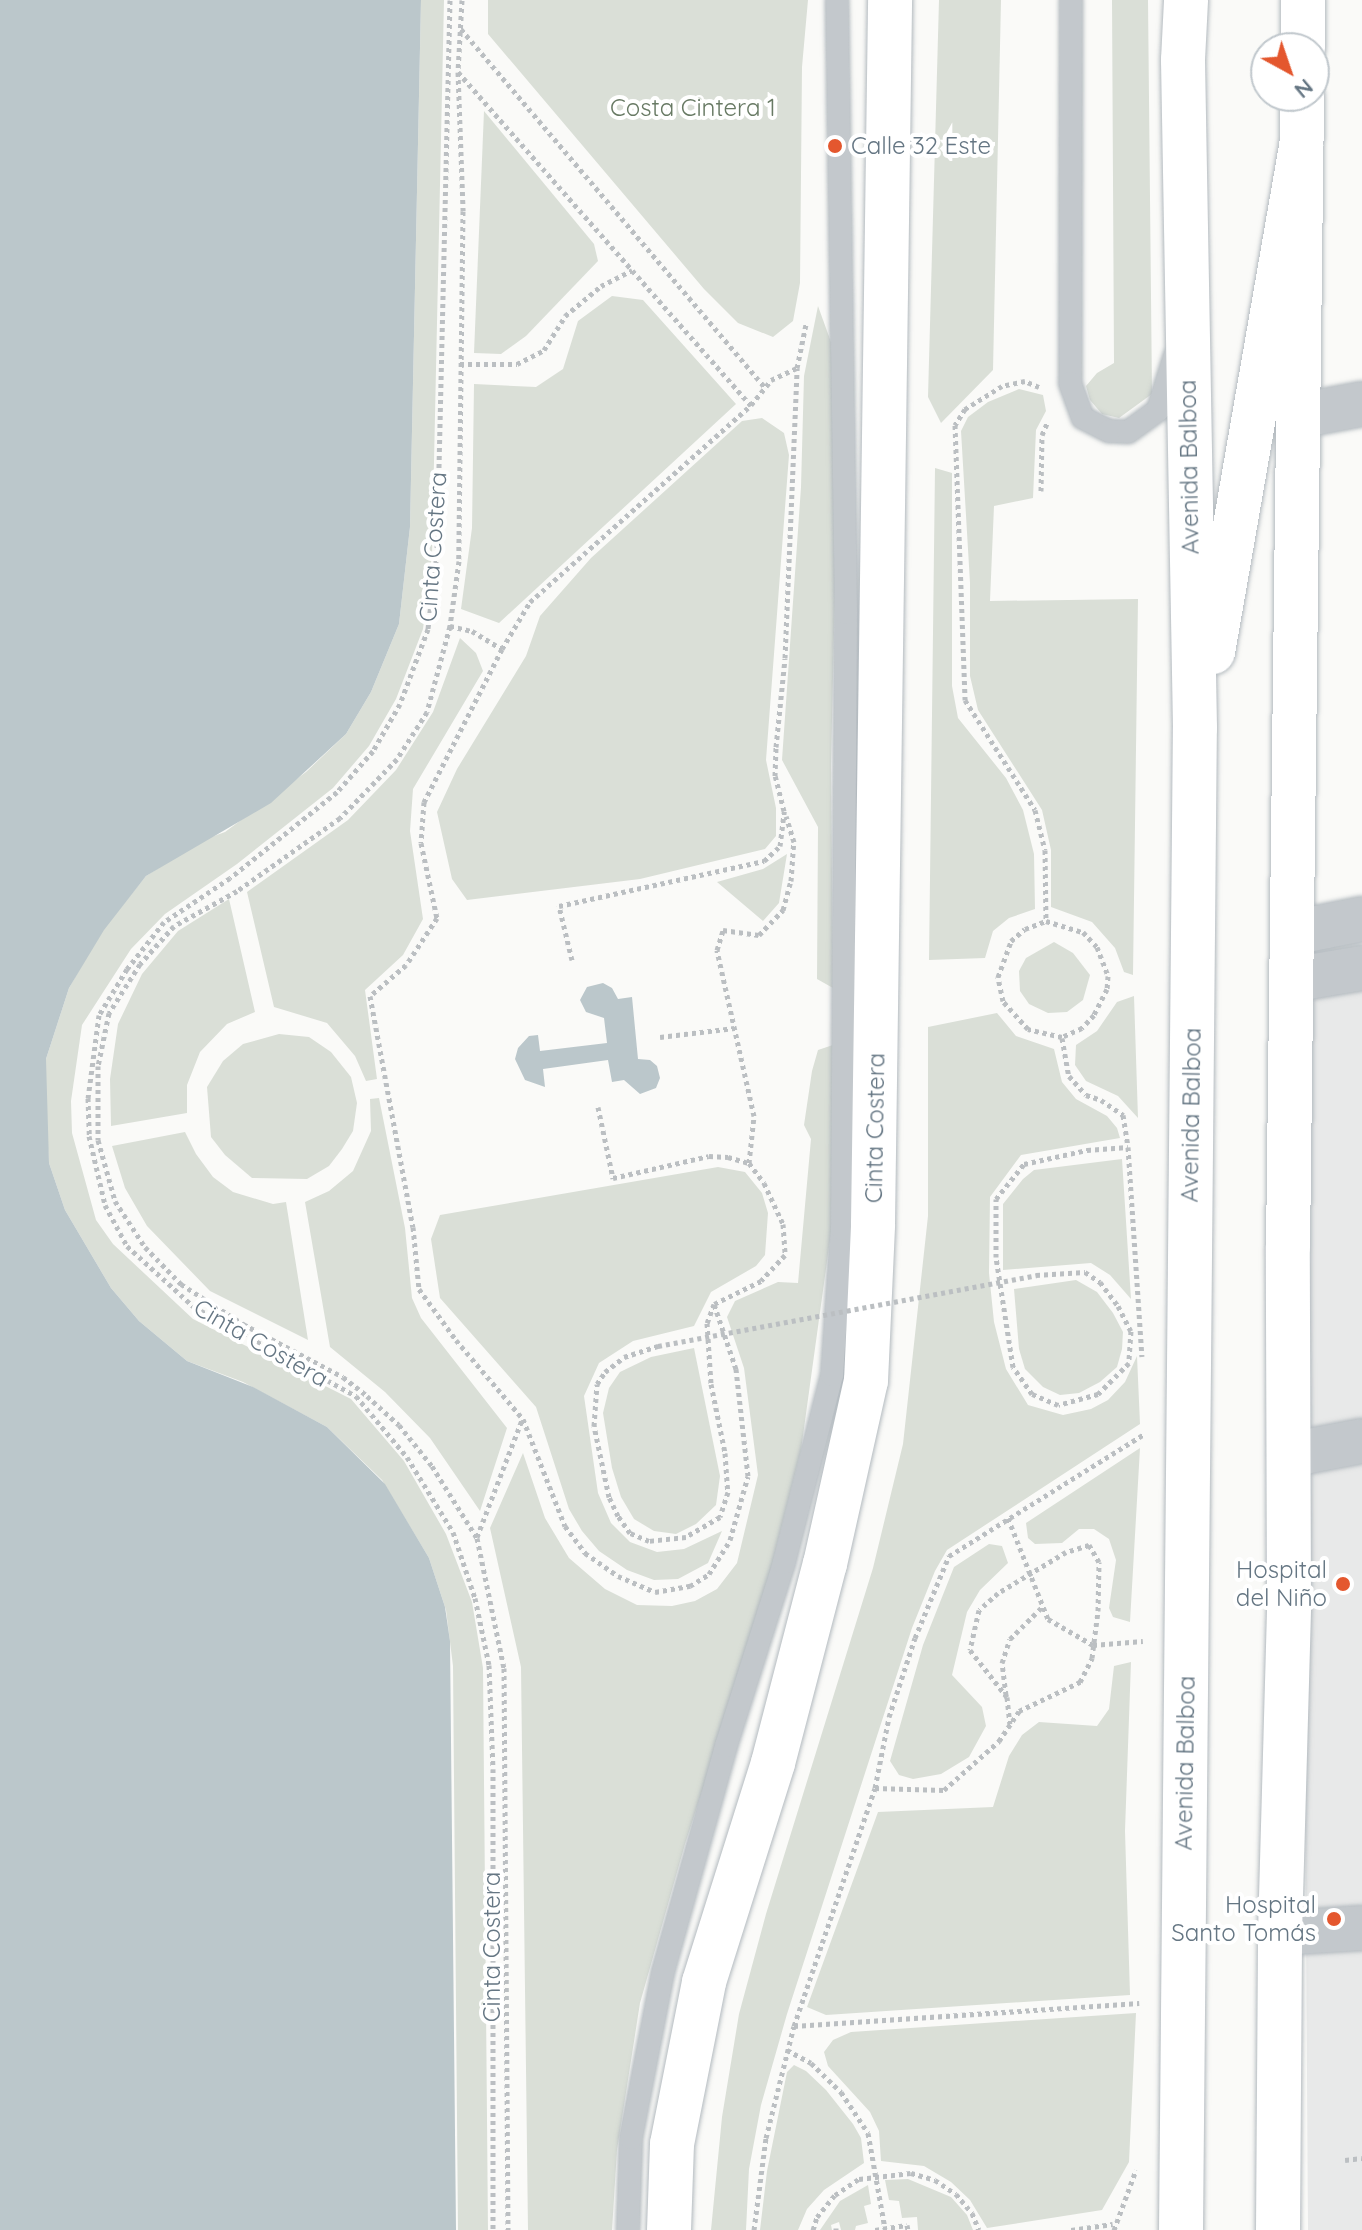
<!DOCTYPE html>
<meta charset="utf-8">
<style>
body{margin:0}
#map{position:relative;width:1362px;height:2230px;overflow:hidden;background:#fafaf8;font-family:Quicksand,sans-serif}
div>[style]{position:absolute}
.built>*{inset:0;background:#e8e9e9}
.green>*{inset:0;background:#dadfd7}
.water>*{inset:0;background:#bbc7cb}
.path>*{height:5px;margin-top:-2.5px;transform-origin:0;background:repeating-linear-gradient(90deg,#bbbfc2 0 4px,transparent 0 8px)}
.roads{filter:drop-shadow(0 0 2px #b3babf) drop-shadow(0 0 2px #b3babf)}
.lane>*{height:22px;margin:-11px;padding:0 11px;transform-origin:11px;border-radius:11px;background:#c3c8cc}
.street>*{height:44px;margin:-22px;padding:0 22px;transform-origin:22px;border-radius:22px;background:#c3c8cc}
.secondary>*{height:44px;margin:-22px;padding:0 22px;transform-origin:22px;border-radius:22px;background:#fff}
.highway>*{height:44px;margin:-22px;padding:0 22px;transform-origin:22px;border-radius:22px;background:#fff}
.path-bridge>*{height:5px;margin-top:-2.5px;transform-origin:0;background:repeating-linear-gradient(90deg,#bbbfc2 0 4px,transparent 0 8px)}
.dots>*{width:22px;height:22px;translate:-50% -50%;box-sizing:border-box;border:4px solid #fff;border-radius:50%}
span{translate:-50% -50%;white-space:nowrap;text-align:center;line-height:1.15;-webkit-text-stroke:8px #fff;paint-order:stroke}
.park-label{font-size:24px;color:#687a64}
.poi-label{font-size:24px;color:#657683}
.left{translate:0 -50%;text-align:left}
.right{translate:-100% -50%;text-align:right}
.street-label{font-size:24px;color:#657683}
.north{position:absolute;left:1250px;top:32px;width:80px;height:80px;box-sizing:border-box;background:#fff;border:2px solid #c1c8cd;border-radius:50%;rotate:140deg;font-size:22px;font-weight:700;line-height:32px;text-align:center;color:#657683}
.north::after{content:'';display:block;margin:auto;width:28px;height:36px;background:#e4572e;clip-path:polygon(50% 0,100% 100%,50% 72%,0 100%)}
</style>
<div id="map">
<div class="built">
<i style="clip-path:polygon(1362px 985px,1362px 2230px,1308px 2230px,1304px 1607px,1308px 1506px,1312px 995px)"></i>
</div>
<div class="green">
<i style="clip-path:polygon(421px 0,444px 0,432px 554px,423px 629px,396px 699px,369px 746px,333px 788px,237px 864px,165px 914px,131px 949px,82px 1025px,71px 1101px,72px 1133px,96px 1220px,113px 1244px,193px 1319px,351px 1399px,404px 1461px,446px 1534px,472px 1602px,483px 1668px,488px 2230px,458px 2230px,453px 1666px,446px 1610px,429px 1558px,382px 1480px,327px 1427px,243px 1382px,187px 1361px,139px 1321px,111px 1288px,65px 1210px,49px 1163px,46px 1119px,46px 1059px,69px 988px,100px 933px,146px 876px,203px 840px,225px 832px,306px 772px,346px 734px,371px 692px,399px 624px,410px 527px)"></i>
<i style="clip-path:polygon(488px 0,808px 0,802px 67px,800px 283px,793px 321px,773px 337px,738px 323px,704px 289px,488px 34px)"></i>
<i style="clip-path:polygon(939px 0,1001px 0,993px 370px,941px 423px,928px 397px)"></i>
<i style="clip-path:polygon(1112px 0,1148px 0,1152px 394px,1119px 418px,1102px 414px,1090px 400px,1086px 386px,1097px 373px,1114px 363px)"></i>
<i style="clip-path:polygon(484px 111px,594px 244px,598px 261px,526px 336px,501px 354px,474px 353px)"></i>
<i style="clip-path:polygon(612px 296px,643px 300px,736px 404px,499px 623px,461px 609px,472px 528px,474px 384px,536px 387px,563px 369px,578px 321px)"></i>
<i style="clip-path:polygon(818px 306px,840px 367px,831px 765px,833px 988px,817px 979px,818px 827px,782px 760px,801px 487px,804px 376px)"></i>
<i style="clip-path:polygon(1019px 389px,1043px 395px,1046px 411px,1036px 430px,1033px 498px,994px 506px,990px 601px,1138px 599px,1133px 975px,1124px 972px,1115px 948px,1092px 922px,1051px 907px,1051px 850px,1042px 810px,978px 710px,970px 676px,970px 583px,961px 431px,968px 417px,988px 402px)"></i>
<i style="clip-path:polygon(762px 418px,784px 433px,789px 455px,766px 760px,776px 808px,776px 836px,765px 849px,640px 879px,467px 900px,452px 879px,437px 812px,457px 769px,526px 656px,540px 616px,591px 558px,742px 421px)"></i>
<i style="clip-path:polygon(935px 468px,952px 473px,952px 686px,958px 718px,1006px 778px,1023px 810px,1034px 854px,1035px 909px,1009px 918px,993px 931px,985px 958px,929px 960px)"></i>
<i style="clip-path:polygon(460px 638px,476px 653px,483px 671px,413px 789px,410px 831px,423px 919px,403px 955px,365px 990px,377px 1079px,366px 1081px,355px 1056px,327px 1023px,274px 1007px,247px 892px,348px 820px,396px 770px,433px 712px)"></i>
<i style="clip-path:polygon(787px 854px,779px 903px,763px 921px,717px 882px,763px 869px)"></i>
<i style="clip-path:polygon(229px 899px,255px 1012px,227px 1024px,200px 1052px,187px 1085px,187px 1113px,111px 1126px,110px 1079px,118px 1024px,142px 974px,178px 931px)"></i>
<i style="clip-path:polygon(1054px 942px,1073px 953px,1090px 975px,1083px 1000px,1067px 1012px,1048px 1013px,1029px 1004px,1020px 991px,1019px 971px,1026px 958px)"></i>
<i style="clip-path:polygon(1134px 996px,1138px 1118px,1118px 1096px,1086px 1081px,1075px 1065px,1076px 1045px,1097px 1031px,1117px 1002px)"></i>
<i style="clip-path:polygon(997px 1013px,1016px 1036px,1054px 1049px,1062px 1082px,1076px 1099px,1107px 1116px,1117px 1128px,1120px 1138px,1021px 1155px,990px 1197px,989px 1273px,994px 1322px,1006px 1369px,1028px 1405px,1063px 1415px,1091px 1409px,1108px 1400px,1125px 1382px,1137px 1356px,1140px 1424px,947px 1550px,935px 1571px,912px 1628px,787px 2014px,761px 2105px,749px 2169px,746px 2230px,711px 2230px,722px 2117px,739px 2014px,766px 1914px,873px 1568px,903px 1444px,928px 1216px,928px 1027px)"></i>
<i style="clip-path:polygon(279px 1034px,309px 1037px,331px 1052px,351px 1077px,357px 1103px,353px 1131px,342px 1149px,329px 1166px,307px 1179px,252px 1178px,225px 1155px,211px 1137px,207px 1087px,223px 1061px,243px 1044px)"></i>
<i style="clip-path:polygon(836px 1044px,837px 1189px,801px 1450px,759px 1616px,685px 1844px,640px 2003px,617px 2150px,612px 2230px,528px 2230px,521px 1667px,490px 1528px,523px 1453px,545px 1518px,569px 1558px,605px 1589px,637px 1605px,672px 1606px,695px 1601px,717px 1589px,737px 1563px,758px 1475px,744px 1368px,727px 1317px,735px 1301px,778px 1282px,798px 1283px,811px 1139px,804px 1125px,812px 1071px,818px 1050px)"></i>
<i style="clip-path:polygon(379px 1098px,405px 1228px,412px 1298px,421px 1318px,507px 1428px,480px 1511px,430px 1438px,385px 1392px,330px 1347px,305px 1202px,329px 1191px,353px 1171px,371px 1131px,370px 1099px)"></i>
<i style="clip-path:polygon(185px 1132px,196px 1154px,213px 1177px,233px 1192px,273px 1204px,286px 1202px,308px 1340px,210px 1291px,147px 1226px,125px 1188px,112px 1146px)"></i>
<i style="clip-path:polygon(1122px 1159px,1131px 1299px,1110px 1275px,1091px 1263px,1003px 1270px,1003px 1204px,1023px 1179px,1034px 1170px)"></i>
<i style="clip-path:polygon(718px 1167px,745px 1172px,762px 1193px,768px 1213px,765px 1255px,756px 1266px,711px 1292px,694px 1326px,633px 1341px,599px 1363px,584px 1396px,598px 1493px,611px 1523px,630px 1542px,657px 1552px,684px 1549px,722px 1531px,708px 1563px,678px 1579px,654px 1580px,627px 1570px,599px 1551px,582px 1531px,569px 1509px,536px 1407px,440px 1298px,431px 1239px,440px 1215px)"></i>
<i style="clip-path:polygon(1076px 1280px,1097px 1292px,1113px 1313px,1123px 1332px,1122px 1349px,1117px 1367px,1100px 1382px,1079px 1393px,1060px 1395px,1043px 1387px,1025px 1369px,1019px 1349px,1014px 1289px)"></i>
<i style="clip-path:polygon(694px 1348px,720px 1476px,716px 1505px,696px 1524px,676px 1534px,654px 1531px,634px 1519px,621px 1497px,612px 1468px,603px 1413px,609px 1388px,620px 1372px,651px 1357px)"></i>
<i style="clip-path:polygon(1140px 1448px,1130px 1622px,1113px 1617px,1109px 1608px,1116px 1560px,1109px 1539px,1094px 1529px,1079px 1529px,1062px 1543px,1035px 1544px,1028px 1538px,1026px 1523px)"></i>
<i style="clip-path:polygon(989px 1544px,1002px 1546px,1008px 1563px,980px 1590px,967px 1612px,952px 1675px,982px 1707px,986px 1726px,969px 1757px,941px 1774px,913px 1779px,899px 1775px,890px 1761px,923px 1645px,954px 1567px)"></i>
<i style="clip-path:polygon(1131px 1662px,1125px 1831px,1130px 1995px,826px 2015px,807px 2007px,878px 1812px,993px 1807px,1009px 1756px,1022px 1735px,1039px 1722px,1097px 1726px,1109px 1709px,1114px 1666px)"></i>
<i style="clip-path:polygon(1136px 2013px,1129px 2162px,1102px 2210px,987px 2228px,970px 2200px,951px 2182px,924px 2166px,881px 2161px,879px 2131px,870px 2112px,828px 2066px,824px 2052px,833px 2040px,851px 2032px)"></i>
<i style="clip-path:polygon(794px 2065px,806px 2071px,826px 2090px,853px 2124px,861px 2138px,864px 2163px,824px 2190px,807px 2209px,798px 2230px,760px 2230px,767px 2171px,787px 2072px)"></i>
<i style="clip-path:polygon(908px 2179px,951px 2197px,967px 2215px,973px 2230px,918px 2230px,917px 2217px,902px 2218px,899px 2201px,889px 2200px,885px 2180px)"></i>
<i style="clip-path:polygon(868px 2185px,871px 2204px,864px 2206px,868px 2223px,856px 2226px,855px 2230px,841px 2230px,839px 2222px,831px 2225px,832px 2230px,820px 2230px,840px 2201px)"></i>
</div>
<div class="water">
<i style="clip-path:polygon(0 0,421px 0,410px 527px,399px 624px,371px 692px,346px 734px,271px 803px,146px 876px,104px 930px,69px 988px,46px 1059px,49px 1163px,65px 1210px,111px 1288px,139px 1321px,187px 1361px,253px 1387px,327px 1427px,385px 1484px,429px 1558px,445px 1607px,450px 1641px,456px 2230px,0 2230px)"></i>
<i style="clip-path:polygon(603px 983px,612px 988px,618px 999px,632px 997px,638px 1059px,650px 1060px,657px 1066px,660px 1078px,656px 1088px,640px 1094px,624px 1080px,612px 1082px,608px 1060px,543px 1069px,545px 1087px,525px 1080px,515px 1059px,518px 1048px,529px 1036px,538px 1035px,540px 1051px,607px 1043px,604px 1018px,586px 1012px,580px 1000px,587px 987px)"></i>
</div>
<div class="path">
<i style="left:450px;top:0;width:553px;rotate:91.35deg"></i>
<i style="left:437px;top:553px;width:77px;rotate:96.8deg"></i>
<i style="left:428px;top:629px;width:80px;rotate:110.5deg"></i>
<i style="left:400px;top:704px;width:54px;rotate:119.9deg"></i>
<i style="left:373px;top:751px;width:55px;rotate:131.3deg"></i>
<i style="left:337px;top:792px;width:137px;rotate:141.2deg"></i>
<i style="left:230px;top:878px;width:79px;rotate:146.3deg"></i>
<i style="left:164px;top:922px;width:60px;rotate:128.2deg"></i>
<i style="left:127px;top:969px;width:54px;rotate:121.3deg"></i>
<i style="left:99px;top:1015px;width:84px;rotate:97.5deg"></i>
<i style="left:88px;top:1098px;width:38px;rotate:88deg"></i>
<i style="left:89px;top:1136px;width:71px;rotate:76.9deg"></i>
<i style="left:105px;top:1205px;width:47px;rotate:61.8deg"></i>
<i style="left:127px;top:1246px;width:91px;rotate:42.3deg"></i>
<i style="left:194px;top:1307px;width:185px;rotate:28.8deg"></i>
<i style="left:356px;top:1396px;width:80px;rotate:50.1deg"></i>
<i style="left:407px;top:1457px;width:88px;rotate:58.5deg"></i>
<i style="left:453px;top:1532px;width:70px;rotate:71.6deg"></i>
<i style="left:475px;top:1598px;width:68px;rotate:78.2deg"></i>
<i style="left:489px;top:1665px;width:104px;rotate:87.8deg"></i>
<i style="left:493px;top:1769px;width:461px;rotate:90deg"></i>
<i style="left:462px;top:0;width:72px;rotate:93.2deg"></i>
<i style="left:458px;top:72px;width:139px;rotate:87.9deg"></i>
<i style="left:463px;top:211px;width:350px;rotate:90.7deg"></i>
<i style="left:459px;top:561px;width:66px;rotate:97.9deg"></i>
<i style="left:450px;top:626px;width:89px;rotate:105deg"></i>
<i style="left:427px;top:712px;width:56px;rotate:122.6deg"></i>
<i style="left:397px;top:759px;width:82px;rotate:134deg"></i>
<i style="left:340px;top:818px;width:126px;rotate:144.7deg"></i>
<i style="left:237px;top:891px;width:72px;rotate:150.9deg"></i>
<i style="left:174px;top:926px;width:51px;rotate:131.8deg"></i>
<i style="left:140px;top:964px;width:58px;rotate:122.3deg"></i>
<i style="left:109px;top:1013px;width:54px;rotate:101.7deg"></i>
<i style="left:98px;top:1066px;width:74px;rotate:90deg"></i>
<i style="left:98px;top:1140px;width:63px;rotate:74.4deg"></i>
<i style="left:115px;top:1201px;width:55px;rotate:56.9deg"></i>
<i style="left:145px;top:1247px;width:52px;rotate:45.8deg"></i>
<i style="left:181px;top:1284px;width:74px;rotate:32.8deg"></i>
<i style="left:243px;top:1324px;width:113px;rotate:27.9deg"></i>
<i style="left:343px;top:1377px;width:31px;rotate:38deg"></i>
<i style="left:367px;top:1396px;width:43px;rotate:42.2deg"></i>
<i style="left:399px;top:1425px;width:53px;rotate:51.2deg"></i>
<i style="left:432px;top:1466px;width:85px;rotate:58deg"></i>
<i style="left:477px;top:1538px;width:133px;rotate:78.3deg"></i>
<i style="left:504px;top:1668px;width:562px;rotate:89.59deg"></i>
<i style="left:461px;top:29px;width:470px;rotate:49.7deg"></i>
<i style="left:458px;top:72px;width:444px;rotate:48.7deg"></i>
<i style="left:460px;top:364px;width:57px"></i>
<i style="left:517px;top:364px;width:30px;rotate:-27deg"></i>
<i style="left:544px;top:350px;width:40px;rotate:-58deg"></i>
<i style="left:565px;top:316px;width:47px;rotate:-39.8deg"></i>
<i style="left:601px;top:286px;width:35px;rotate:-27deg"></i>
<i style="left:1039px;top:387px;width:15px;rotate:-157deg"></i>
<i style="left:1025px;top:381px;width:24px;rotate:168deg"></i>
<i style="left:1002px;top:386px;width:44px;rotate:148.1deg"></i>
<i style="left:965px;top:409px;width:19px;rotate:122deg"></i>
<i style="left:955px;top:425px;width:275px;rotate:87.9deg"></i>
<i style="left:965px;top:700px;width:130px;rotate:57.5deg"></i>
<i style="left:1035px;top:810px;width:41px;rotate:76deg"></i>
<i style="left:1045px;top:850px;width:71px;rotate:89.2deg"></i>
<i style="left:1041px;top:491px;width:56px;rotate:-89deg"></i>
<i style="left:1042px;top:435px;width:15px;rotate:-67deg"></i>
<i style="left:450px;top:626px;width:23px;rotate:13deg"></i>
<i style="left:472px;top:631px;width:35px;rotate:31deg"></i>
<i style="left:502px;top:649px;width:55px;rotate:-59.2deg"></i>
<i style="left:530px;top:602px;width:296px;rotate:-41.7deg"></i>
<i style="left:751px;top:405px;width:32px;rotate:-51deg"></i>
<i style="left:771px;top:380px;width:29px;rotate:-25deg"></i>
<i style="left:502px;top:649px;width:172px;rotate:117deg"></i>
<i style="left:424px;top:802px;width:41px;rotate:94.2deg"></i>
<i style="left:421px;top:843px;width:77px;rotate:78deg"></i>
<i style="left:437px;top:918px;width:56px;rotate:123.4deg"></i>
<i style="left:406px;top:965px;width:48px;rotate:139.3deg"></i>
<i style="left:370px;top:996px;width:235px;rotate:79.5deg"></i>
<i style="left:413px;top:1227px;width:62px;rotate:84.5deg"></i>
<i style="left:419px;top:1289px;width:63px;rotate:54deg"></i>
<i style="left:456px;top:1340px;width:104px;rotate:49.7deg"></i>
<i style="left:523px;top:1419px;width:115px;rotate:68.6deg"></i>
<i style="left:565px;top:1526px;width:34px;rotate:53deg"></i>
<i style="left:585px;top:1553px;width:40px;rotate:34.9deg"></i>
<i style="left:618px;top:1576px;width:40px;rotate:23.4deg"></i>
<i style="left:655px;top:1592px;width:36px;rotate:-10deg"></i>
<i style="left:690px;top:1586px;width:22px;rotate:-32deg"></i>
<i style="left:709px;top:1574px;width:40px;rotate:-58deg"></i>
<i style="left:730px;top:1540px;width:66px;rotate:-74.3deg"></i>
<i style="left:748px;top:1476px;width:108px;rotate:-96.4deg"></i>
<i style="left:736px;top:1369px;width:69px;rotate:-108.7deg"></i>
<i style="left:1046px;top:921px;width:39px;rotate:17deg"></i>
<i style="left:1083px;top:932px;width:21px;rotate:47deg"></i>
<i style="left:1097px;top:947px;width:31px;rotate:69deg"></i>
<i style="left:1108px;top:976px;width:13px;rotate:94deg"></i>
<i style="left:1107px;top:989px;width:29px;rotate:117deg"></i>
<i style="left:1094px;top:1015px;width:18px;rotate:133deg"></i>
<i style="left:1082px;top:1028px;width:22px;rotate:156deg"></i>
<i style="left:1062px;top:1037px;width:35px;rotate:-167deg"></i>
<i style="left:1028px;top:1029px;width:38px;rotate:-132deg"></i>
<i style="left:1003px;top:1001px;width:25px;rotate:-102deg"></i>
<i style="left:998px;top:977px;width:38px;rotate:-70deg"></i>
<i style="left:1011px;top:941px;width:18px;rotate:-41deg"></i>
<i style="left:1025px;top:929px;width:22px;rotate:-21deg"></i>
<i style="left:572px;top:960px;width:56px;rotate:-103.5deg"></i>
<i style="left:559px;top:906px;width:210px;rotate:-12.4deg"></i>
<i style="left:764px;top:861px;width:22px;rotate:-43deg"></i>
<i style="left:780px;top:846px;width:35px;rotate:-83deg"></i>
<i style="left:784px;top:811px;width:36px;rotate:-104deg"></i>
<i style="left:775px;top:776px;width:29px;rotate:-88deg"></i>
<i style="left:776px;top:747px;width:89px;rotate:-84.2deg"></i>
<i style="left:785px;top:658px;width:290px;rotate:-87.6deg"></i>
<i style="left:797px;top:368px;width:45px;rotate:-78.4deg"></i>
<i style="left:660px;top:1037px;width:75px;rotate:-6.9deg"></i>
<i style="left:1062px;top:1038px;width:39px;rotate:80deg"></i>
<i style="left:1069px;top:1076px;width:25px;rotate:48deg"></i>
<i style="left:1086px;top:1095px;width:16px;rotate:18deg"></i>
<i style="left:1101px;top:1100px;width:27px;rotate:34deg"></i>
<i style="left:1123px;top:1115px;width:32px;rotate:81deg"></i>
<i style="left:598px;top:1107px;width:73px;rotate:78.1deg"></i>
<i style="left:613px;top:1178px;width:98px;rotate:-12.9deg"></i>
<i style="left:709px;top:1156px;width:19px;rotate:3deg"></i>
<i style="left:728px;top:1157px;width:22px;rotate:16deg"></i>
<i style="left:749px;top:1163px;width:25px;rotate:53deg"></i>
<i style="left:764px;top:1183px;width:45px;rotate:65.1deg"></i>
<i style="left:783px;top:1224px;width:31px;rotate:86deg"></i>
<i style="left:785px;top:1255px;width:35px;rotate:133deg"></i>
<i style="left:761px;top:1281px;width:52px;rotate:153.9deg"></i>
<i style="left:714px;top:1304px;width:20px;rotate:110deg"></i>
<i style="left:707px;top:1323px;width:61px;rotate:86.2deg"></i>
<i style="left:711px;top:1384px;width:70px;rotate:78.5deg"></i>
<i style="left:725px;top:1453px;width:39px;rotate:86deg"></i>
<i style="left:728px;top:1492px;width:26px;rotate:108deg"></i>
<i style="left:720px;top:1517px;width:39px;rotate:150deg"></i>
<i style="left:686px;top:1537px;width:37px;rotate:174deg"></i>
<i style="left:649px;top:1541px;width:21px;rotate:-157deg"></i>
<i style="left:630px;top:1533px;width:21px;rotate:-125deg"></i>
<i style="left:618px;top:1516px;width:21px;rotate:-115deg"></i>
<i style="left:609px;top:1497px;width:73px;rotate:-101.9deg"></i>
<i style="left:594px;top:1426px;width:42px;rotate:-85.9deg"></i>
<i style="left:597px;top:1384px;width:14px;rotate:-56deg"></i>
<i style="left:605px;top:1372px;width:24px;rotate:-38deg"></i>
<i style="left:624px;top:1357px;width:36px;rotate:-18deg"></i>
<i style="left:749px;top:1163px;width:47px;rotate:-83.9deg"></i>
<i style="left:754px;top:1116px;width:170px;rotate:-102.6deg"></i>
<i style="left:717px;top:950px;width:21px;rotate:-73deg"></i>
<i style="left:723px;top:930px;width:36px;rotate:8deg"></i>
<i style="left:759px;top:935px;width:35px;rotate:-46deg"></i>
<i style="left:783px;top:910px;width:30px;rotate:-75deg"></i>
<i style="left:791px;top:881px;width:39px;rotate:-86deg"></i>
<i style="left:794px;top:842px;width:27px;rotate:-107deg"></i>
<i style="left:1036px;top:1275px;width:49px;rotate:-3.5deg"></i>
<i style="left:1085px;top:1272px;width:18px;rotate:34deg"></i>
<i style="left:1100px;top:1282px;width:30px;rotate:53deg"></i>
<i style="left:1118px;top:1306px;width:28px;rotate:63deg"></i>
<i style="left:1131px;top:1331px;width:32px;rotate:94deg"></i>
<i style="left:1129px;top:1363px;width:44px;rotate:135deg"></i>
<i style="left:1098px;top:1394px;width:41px;rotate:164.6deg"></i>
<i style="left:1058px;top:1405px;width:28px;rotate:-157deg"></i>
<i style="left:1032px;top:1394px;width:33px;rotate:-125deg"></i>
<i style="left:1013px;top:1367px;width:111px;rotate:-98.8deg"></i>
<i style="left:996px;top:1257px;width:58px;rotate:-90deg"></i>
<i style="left:996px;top:1199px;width:45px;rotate:-51.3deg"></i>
<i style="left:1024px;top:1164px;width:65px;rotate:-12.5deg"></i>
<i style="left:1087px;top:1150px;width:41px;rotate:-4.2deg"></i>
<i style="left:1128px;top:1147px;width:210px;rotate:86.2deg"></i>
<i style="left:1008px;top:1518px;width:109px;rotate:68.4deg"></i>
<i style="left:1048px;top:1619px;width:52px;rotate:30deg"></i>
<i style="left:1093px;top:1645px;width:50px;rotate:-4.6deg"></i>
<i style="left:477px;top:1537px;width:125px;rotate:-69deg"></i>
<i style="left:1006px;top:1695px;width:32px;rotate:-97deg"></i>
<i style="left:1002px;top:1663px;width:25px;rotate:-72deg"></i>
<i style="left:1010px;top:1639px;width:45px;rotate:-45deg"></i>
<i style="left:875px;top:1788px;width:69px;rotate:1.7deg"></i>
<i style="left:944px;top:1790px;width:74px;rotate:-41.7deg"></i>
<i style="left:999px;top:1741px;width:36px;rotate:-56deg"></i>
<i style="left:1019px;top:1711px;width:68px;rotate:-25.4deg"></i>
<i style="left:1080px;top:1682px;width:27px;rotate:-63deg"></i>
<i style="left:1092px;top:1658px;width:47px;rotate:-82.7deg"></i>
<i style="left:1098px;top:1611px;width:49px;rotate:-88.8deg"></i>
<i style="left:1099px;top:1562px;width:20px;rotate:-120deg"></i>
<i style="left:1089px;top:1545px;width:24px;rotate:163deg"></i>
<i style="left:1066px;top:1552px;width:79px;rotate:148.9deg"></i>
<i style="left:998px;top:1593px;width:25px;rotate:138deg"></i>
<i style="left:979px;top:1610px;width:41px;rotate:102.7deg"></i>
<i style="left:970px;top:1650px;width:60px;rotate:51.8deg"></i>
<i style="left:1007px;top:1697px;width:27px;rotate:84deg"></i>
<i style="left:794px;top:2026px;width:346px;rotate:-3.8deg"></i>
<i style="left:787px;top:2050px;width:27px;rotate:28deg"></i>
<i style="left:811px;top:2063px;width:42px;rotate:44deg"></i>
<i style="left:841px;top:2092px;width:49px;rotate:56.6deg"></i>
<i style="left:868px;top:2133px;width:97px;rotate:79.9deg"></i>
<i style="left:1345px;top:2160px;width:17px;rotate:-7deg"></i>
<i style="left:836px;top:2228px;width:2px;rotate:90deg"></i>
<i style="left:754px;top:2230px;width:93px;rotate:-82.6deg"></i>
<i style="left:766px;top:2138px;width:115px;rotate:-76deg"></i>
<i style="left:794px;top:2026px;width:251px;rotate:-71.2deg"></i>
<i style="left:875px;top:1788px;width:72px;rotate:-78.8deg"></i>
<i style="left:889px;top:1717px;width:83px;rotate:-71.8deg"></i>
<i style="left:915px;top:1638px;width:89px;rotate:-67.5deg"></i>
<i style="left:949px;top:1556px;width:230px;rotate:-32deg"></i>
<i style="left:813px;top:2230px;width:14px;rotate:-73deg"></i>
<i style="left:817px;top:2217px;width:28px;rotate:-51deg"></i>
<i style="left:835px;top:2195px;width:29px;rotate:-34deg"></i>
<i style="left:859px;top:2179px;width:52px;rotate:-6.6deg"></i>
<i style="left:911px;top:2173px;width:25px;rotate:16deg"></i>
<i style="left:935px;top:2180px;width:25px;rotate:34deg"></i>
<i style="left:956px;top:2194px;width:25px;rotate:50deg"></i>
<i style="left:972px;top:2213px;width:18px;rotate:68deg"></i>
<i style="left:875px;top:2230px;width:32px;rotate:-9deg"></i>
<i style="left:907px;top:2225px;width:5px;rotate:79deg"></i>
<i style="left:1071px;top:2230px;width:42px;rotate:-8.1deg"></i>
<i style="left:1114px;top:2230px;width:64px;rotate:-69.9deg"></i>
</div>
<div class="roads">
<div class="lane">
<i style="left:1071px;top:0;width:383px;rotate:90.1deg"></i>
<i style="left:1070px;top:383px;width:37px;rotate:70deg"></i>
<i style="left:1083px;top:418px;width:29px;rotate:27deg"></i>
<i style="left:1109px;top:431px;width:19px;rotate:3deg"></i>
<i style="left:1128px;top:432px;width:37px;rotate:-36deg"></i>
<i style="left:1158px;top:410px;width:58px;rotate:-72.8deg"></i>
<i style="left:628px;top:2230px;width:92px;rotate:-88.1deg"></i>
<i style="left:631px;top:2138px;width:169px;rotate:-79.1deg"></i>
<i style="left:663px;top:1972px;width:235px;rotate:-74.4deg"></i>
<i style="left:726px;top:1746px;width:192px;rotate:-72.4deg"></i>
<i style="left:784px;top:1563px;width:194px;rotate:-75.7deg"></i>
<i style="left:832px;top:1375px;width:146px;rotate:-86.1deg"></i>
<i style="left:842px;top:1229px;width:616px;rotate:-89.63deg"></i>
<i style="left:846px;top:613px;width:613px;rotate:-90.84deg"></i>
</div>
<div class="street">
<i style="left:1298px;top:416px;width:65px;rotate:-10.6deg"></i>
<i style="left:1292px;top:933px;width:71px;rotate:-11.3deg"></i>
<i style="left:1291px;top:980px;width:72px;rotate:-9.6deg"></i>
<i style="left:1289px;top:1455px;width:74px;rotate:-10.9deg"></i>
<i style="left:1280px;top:1933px;width:82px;rotate:-3.5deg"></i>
</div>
<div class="secondary">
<i style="left:1303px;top:48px;width:48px;rotate:-90deg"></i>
<i style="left:1278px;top:2230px;width:297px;rotate:-89.6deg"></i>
<i style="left:1280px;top:1933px;width:331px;rotate:-88.4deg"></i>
<i style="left:1289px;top:1602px;width:355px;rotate:-90.2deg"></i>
<i style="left:1288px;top:1247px;width:1151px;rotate:-89.3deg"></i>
</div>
<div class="highway">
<i style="left:1213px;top:652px;width:513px;rotate:-80.12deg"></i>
<i style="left:669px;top:2230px;width:86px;rotate:-88deg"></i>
<i style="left:672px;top:2144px;width:165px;rotate:-78.8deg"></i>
<i style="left:704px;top:1982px;width:230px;rotate:-72.5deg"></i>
<i style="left:773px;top:1763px;width:206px;rotate:-75.4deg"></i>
<i style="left:825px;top:1564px;width:188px;rotate:-77.4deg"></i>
<i style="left:866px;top:1381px;width:157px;rotate:-87.4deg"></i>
<i style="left:873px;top:1224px;width:1224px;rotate:-89.2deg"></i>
<i style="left:1181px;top:2230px;width:1502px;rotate:-89.47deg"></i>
<i style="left:1195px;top:728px;width:668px;rotate:-91.03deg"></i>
<i style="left:1183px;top:60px;width:60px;rotate:-87.1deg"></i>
</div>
</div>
<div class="path-bridge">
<i style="left:658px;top:1346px;width:385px;rotate:-10.6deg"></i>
</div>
<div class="dots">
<i style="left:835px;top:146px;background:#e4572e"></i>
<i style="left:1343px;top:1584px;background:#e4572e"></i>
<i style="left:1334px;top:1919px;background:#e4572e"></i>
</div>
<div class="park-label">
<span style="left:693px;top:108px">Costa Cintera 1</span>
</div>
<div class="poi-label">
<span class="left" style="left:851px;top:146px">Calle 32 Este</span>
<span class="right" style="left:1327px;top:1584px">Hospital<br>del Niño</span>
<span class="right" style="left:1316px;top:1919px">Hospital<br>Santo Tomás</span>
</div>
<div class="street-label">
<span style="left:1189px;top:467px;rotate:-91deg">Avenida Balboa</span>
<span style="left:433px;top:547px;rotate:-86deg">Cinta Costera</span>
<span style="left:1191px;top:1115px;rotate:-89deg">Avenida Balboa</span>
<span style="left:875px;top:1128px;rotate:-89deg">Cinta Costera</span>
<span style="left:261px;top:1343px;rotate:30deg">Cinta Costera</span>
<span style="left:1185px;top:1763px;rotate:-89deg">Avenida Balboa</span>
<span style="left:492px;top:1947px;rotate:-90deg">Cinta Costera</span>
</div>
<div class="north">N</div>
</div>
